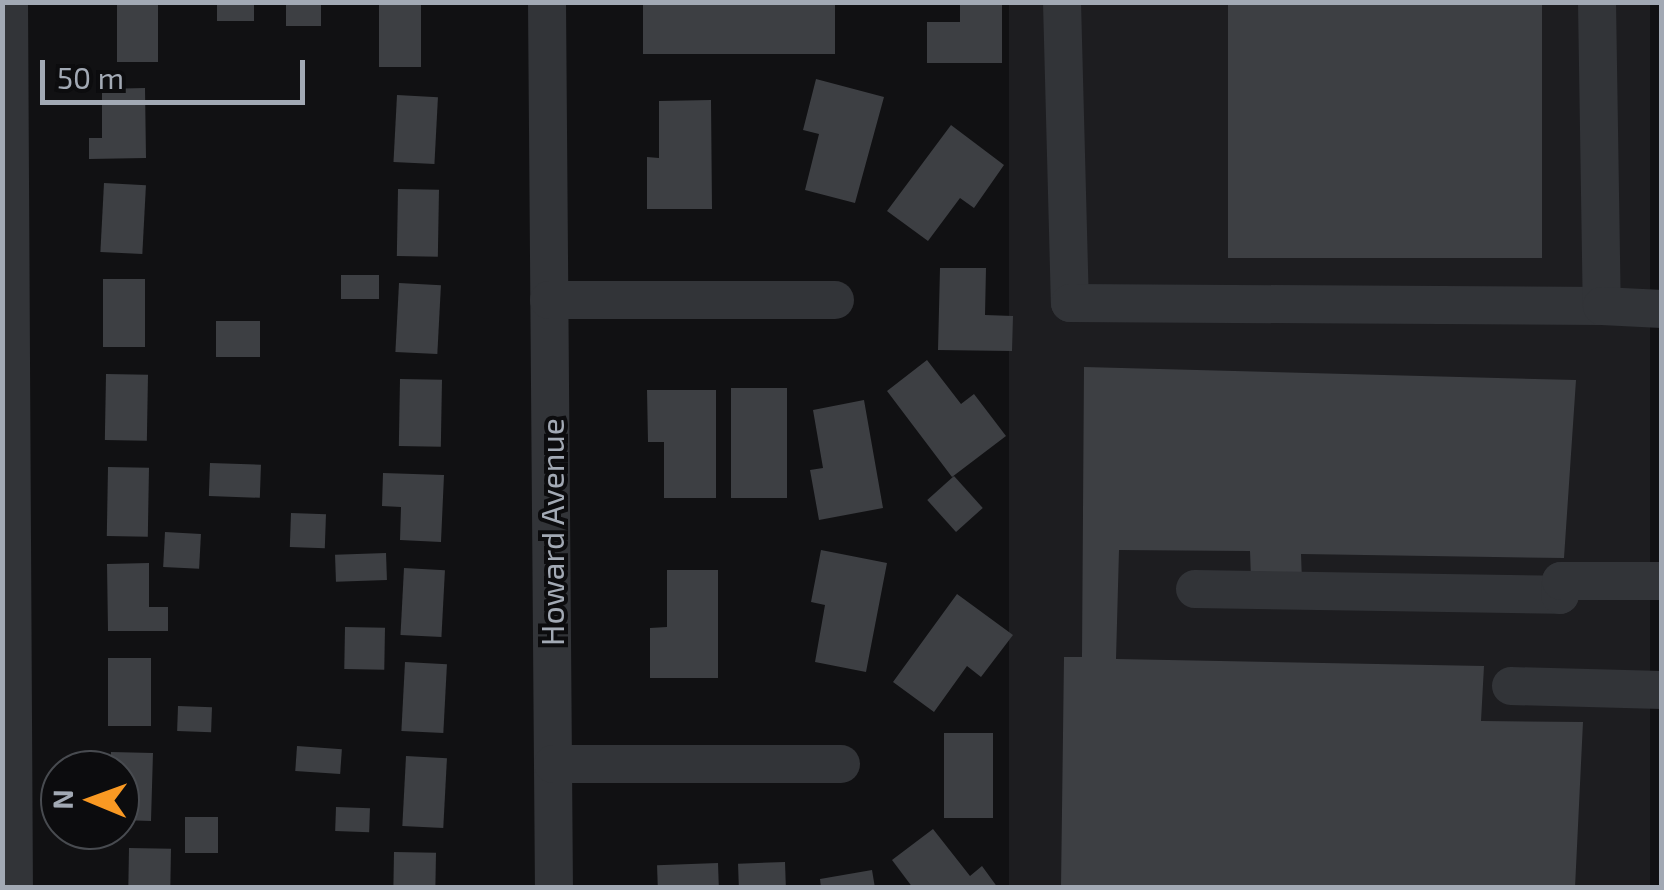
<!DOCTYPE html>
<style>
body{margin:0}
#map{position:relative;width:1664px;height:890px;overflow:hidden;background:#111113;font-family:"Exo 2",sans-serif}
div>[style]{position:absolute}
.built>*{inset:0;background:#1d1d20;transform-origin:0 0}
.building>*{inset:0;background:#3d3f43;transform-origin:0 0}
.minor>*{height:38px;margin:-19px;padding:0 19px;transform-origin:19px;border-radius:19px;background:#323438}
span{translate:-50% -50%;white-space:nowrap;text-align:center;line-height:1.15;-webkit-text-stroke:8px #0c0c0e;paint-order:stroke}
.street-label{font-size:32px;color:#a2a9b4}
.frame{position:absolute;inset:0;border:5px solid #a2a9b4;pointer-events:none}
.north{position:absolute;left:40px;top:750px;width:100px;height:100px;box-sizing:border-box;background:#0c0c0e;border:2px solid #484b50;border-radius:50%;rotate:271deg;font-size:28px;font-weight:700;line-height:40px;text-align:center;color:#a2a9b4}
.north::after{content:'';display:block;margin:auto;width:35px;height:45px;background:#f99923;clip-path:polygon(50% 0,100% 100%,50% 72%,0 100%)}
.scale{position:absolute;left:40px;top:60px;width:265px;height:45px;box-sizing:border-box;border:5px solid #a2a9b4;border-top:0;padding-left:12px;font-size:30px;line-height:35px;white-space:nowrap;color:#a2a9b4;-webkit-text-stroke:8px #0c0c0e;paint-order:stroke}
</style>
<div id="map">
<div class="built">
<i style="left:1009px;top:3px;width:641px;height:884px"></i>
</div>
<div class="building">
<i style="left:117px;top:2px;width:41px;height:60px"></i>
<i style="left:217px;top:2px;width:37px;height:19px"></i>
<i style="left:286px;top:2px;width:35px;height:24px"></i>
<i style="left:379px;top:2px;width:42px;height:65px"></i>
<i style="left:643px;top:2px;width:192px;height:52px"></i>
<i style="clip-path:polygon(960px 2px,1002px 2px,1002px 63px,927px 63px,927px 22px,960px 22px)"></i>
<i style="left:1228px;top:2px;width:314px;height:256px"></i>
<i style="clip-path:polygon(816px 79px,884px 97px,855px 203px,805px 190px,819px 134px,803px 130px)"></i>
<i style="clip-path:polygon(145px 88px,146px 158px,89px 159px,89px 138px,102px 138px,102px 89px)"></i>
<i style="left:397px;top:95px;width:41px;height:67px;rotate:3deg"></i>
<i style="clip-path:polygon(711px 100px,712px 209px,647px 209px,647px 157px,659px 158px,659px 101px)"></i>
<i style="clip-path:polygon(951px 125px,1004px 165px,974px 208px,960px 198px,928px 241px,887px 211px)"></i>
<i style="left:104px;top:183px;width:42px;height:69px;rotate:3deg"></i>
<i style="left:398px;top:189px;width:41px;height:67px;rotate:1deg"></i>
<i style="clip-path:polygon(940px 268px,986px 268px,985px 315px,1013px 316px,1012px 351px,938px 350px)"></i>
<i style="left:341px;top:275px;width:38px;height:24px"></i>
<i style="left:103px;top:279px;width:42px;height:68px"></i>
<i style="left:399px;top:283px;width:42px;height:69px;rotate:3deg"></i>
<i style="left:216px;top:321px;width:44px;height:36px"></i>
<i style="clip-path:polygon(927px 360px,961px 404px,974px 394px,1006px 436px,952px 477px,887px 391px)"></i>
<i style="clip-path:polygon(1084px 367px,1576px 380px,1564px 558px,1301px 554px,1302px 581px,1251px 579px,1250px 551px,1119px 550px,1116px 659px,1484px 666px,1481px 721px,1583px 722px,1575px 888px,1061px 888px,1064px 657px,1082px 657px)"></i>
<i style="left:106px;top:374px;width:42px;height:66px;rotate:1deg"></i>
<i style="left:400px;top:379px;width:42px;height:67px;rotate:1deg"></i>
<i style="left:731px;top:388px;width:56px;height:110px"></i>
<i style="clip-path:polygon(647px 390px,716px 390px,716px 498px,664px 498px,664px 442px,648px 442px)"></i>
<i style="clip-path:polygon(864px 400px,883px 508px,819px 520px,810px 470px,823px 468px,813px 410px)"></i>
<i style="left:210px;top:463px;width:51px;height:33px;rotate:2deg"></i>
<i style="left:108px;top:467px;width:41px;height:69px;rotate:1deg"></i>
<i style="clip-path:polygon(383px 473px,444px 475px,441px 542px,400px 540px,401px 507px,382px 506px)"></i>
<i style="left:954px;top:476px;width:43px;height:36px;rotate:48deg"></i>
<i style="left:291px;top:513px;width:35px;height:34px;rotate:2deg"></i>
<i style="left:165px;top:532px;width:36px;height:35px;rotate:3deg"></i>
<i style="clip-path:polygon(821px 550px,887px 563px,866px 672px,815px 662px,825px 605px,811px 602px)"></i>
<i style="left:386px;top:553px;width:27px;height:51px;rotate:88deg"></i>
<i style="clip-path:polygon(149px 563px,149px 607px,168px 607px,168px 631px,108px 631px,107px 564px)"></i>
<i style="left:404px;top:568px;width:41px;height:67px;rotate:3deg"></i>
<i style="clip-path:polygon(667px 570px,718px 570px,718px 678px,650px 678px,650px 628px,667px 627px)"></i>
<i style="clip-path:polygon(957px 594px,1013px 635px,981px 677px,967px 666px,934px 712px,893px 682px)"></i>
<i style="left:345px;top:627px;width:40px;height:42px;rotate:1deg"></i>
<i style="left:108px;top:658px;width:43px;height:68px"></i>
<i style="left:405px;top:662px;width:42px;height:69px;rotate:3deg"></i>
<i style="left:178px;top:706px;width:34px;height:25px;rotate:2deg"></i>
<i style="left:993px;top:733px;width:85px;height:49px;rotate:90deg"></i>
<i style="left:297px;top:746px;width:45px;height:25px;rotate:4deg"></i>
<i style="clip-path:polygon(111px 752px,153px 753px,151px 821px,120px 820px,120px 770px,111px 770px)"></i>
<i style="left:406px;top:756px;width:41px;height:70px;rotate:3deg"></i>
<i style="left:336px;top:807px;width:34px;height:24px;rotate:2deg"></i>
<i style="left:185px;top:817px;width:33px;height:36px"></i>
<i style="clip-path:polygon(933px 829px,970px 876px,982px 866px,998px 888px,913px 888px,892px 860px)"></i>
<i style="left:129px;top:848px;width:42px;height:40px;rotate:1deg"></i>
<i style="left:394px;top:852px;width:42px;height:36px;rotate:1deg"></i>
<i style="left:785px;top:862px;width:26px;height:47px;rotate:88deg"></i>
<i style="left:718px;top:863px;width:25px;height:61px;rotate:88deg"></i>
<i style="clip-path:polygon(872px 870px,875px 888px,821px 888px,820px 879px)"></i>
</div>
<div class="minor">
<i style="left:9px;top:2px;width:886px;rotate:89.68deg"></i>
<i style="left:547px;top:2px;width:886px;rotate:89.55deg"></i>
<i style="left:1062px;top:2px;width:301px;rotate:88.5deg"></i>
<i style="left:1070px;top:303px;width:532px;rotate:0.32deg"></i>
<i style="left:1597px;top:2px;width:304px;rotate:89.1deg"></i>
<i style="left:1602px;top:306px;width:60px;rotate:2.9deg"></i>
<i style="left:549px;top:300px;width:286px"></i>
<i style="left:1195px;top:589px;width:365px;rotate:0.9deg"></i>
<i style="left:1560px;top:595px;width:14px;rotate:-86deg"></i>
<i style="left:1561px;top:581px;width:101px"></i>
<i style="left:1511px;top:686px;width:151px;rotate:1.5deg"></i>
<i style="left:553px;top:764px;width:288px"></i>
</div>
<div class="street-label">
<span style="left:551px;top:532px;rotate:-90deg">Howard Avenue</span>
</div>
<div class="frame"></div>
<div class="north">N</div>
<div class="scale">50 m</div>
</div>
